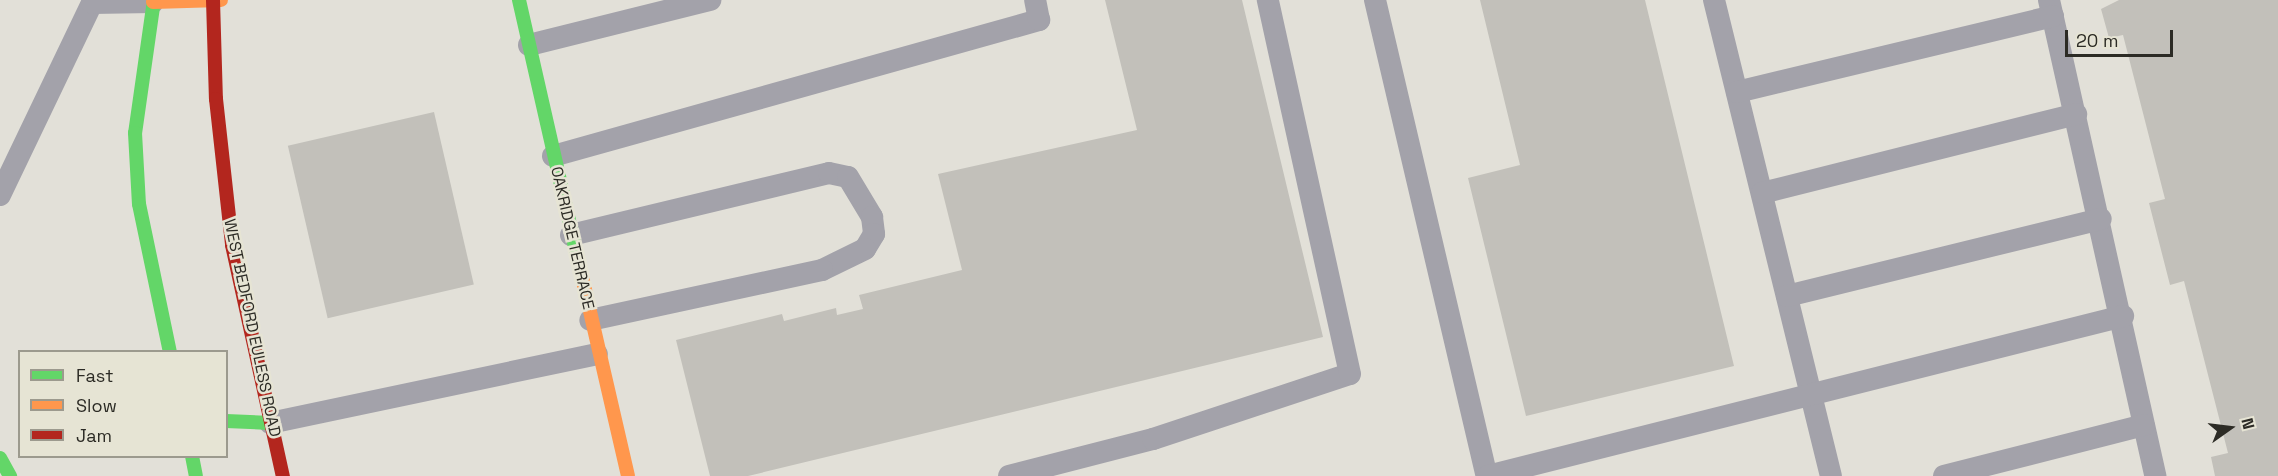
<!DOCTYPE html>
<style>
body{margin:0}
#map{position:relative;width:2278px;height:476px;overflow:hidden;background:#e2e0d8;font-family:"Space Grotesk",sans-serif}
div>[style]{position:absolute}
.building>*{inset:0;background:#c2c0ba;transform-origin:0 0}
.lane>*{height:22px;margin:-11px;padding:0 11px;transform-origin:11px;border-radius:11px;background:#a3a2aa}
.fast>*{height:14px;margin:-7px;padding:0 7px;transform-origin:7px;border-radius:7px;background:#63d668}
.slow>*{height:14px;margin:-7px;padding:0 7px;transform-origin:7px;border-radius:7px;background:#ff974d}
.jam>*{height:14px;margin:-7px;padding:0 7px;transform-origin:7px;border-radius:7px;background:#b3261e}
span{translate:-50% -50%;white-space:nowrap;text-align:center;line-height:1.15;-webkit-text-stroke:5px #e6e4d4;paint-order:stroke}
.street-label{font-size:16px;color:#2c2b25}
.legend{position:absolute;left:18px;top:350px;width:210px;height:108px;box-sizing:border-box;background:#e6e4d4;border:2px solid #9c9a8e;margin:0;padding:8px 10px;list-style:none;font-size:18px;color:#2c2b25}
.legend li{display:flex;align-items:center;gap:12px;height:30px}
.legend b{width:30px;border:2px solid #9c9a8e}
.north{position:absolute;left:2200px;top:398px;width:60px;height:60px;-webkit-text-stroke:4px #e6e4d4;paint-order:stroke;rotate:76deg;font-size:16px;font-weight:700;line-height:24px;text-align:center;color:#2c2b25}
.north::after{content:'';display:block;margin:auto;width:21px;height:27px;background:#2c2b25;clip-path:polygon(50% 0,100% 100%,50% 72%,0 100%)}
.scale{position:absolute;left:2065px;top:30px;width:108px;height:27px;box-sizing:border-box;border:3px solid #2c2b25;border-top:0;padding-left:8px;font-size:18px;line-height:21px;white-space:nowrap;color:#2c2b25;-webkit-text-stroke:4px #e6e4d4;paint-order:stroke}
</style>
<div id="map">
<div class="building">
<i style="clip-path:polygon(1105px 0,1242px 0,1323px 337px,748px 476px,710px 476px,676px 340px,782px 314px,784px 321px,836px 308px,837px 315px,863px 309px,859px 295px,962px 270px,938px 174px,1137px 130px)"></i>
<i style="clip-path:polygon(1480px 0,1645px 0,1734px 366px,1526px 416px,1468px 178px,1520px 165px)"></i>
<i style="clip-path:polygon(2119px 0,2278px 0,2278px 476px,2215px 476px,2211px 457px,2228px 453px,2184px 281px,2170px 285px,2149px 203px,2165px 199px,2123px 35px,2109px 38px,2101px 9px)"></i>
<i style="left:434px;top:112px;width:177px;height:150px;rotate:77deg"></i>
</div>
<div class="lane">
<i style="left:1375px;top:0;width:489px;rotate:76.8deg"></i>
<i style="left:1714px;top:0;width:490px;rotate:76.2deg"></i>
<i style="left:2049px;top:0;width:488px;rotate:77.4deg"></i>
<i style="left:529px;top:45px;width:187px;rotate:-14deg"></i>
<i style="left:1737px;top:92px;width:325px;rotate:-13.5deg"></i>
<i style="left:553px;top:156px;width:505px;rotate:-15.63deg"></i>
<i style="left:1039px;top:20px;width:20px;rotate:-101deg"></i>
<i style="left:1762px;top:193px;width:324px;rotate:-14.1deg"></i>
<i style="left:0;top:195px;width:213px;rotate:-64.4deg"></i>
<i style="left:92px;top:3px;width:61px;rotate:-0.9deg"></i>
<i style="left:571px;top:235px;width:265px;rotate:-13.5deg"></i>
<i style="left:829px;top:173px;width:19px;rotate:12deg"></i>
<i style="left:848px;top:177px;width:47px;rotate:59deg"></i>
<i style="left:872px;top:217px;width:17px;rotate:83deg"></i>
<i style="left:874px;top:234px;width:17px;rotate:121deg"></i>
<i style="left:865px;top:249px;width:48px;rotate:154deg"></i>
<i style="left:822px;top:270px;width:237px;rotate:167.8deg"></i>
<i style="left:1787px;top:296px;width:323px;rotate:-13.8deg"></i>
<i style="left:270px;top:423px;width:334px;rotate:-11.9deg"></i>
<i style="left:1009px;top:476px;width:149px;rotate:-14.4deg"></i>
<i style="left:1153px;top:439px;width:207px;rotate:-18.3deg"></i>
<i style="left:1350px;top:374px;width:383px;rotate:-102.4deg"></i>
<i style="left:1488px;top:476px;width:655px;rotate:-14.14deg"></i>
<i style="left:1944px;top:476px;width:206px;rotate:-14.3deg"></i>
</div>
<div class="fast">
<i style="left:154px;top:0;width:134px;rotate:98.1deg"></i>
<i style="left:135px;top:133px;width:71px;rotate:86.8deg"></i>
<i style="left:139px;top:204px;width:151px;rotate:78.2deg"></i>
<i style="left:519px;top:0;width:275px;rotate:77.2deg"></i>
<i style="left:226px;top:421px;width:44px;rotate:2.6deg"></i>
<i style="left:192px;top:456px;width:20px;rotate:79deg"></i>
<i style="left:0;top:458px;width:21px;rotate:61deg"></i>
</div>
<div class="slow">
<i style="left:153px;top:2px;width:68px;rotate:-1.7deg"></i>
<i style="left:580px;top:268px;width:213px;rotate:77deg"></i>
</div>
<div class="jam">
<i style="left:213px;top:0;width:99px;rotate:88.3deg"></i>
<i style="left:216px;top:99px;width:147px;rotate:83.7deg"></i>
<i style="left:232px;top:245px;width:237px;rotate:77.6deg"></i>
</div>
<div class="street-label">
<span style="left:572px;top:238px;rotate:77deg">OAKRIDGE TERRACE</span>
<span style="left:252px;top:328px;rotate:78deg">WEST BEDFORD EULESS ROAD</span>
</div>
<ul class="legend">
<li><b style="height:8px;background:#63d668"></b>Fast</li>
<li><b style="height:8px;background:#ff974d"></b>Slow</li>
<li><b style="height:8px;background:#b3261e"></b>Jam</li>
</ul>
<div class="north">N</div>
<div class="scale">20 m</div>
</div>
